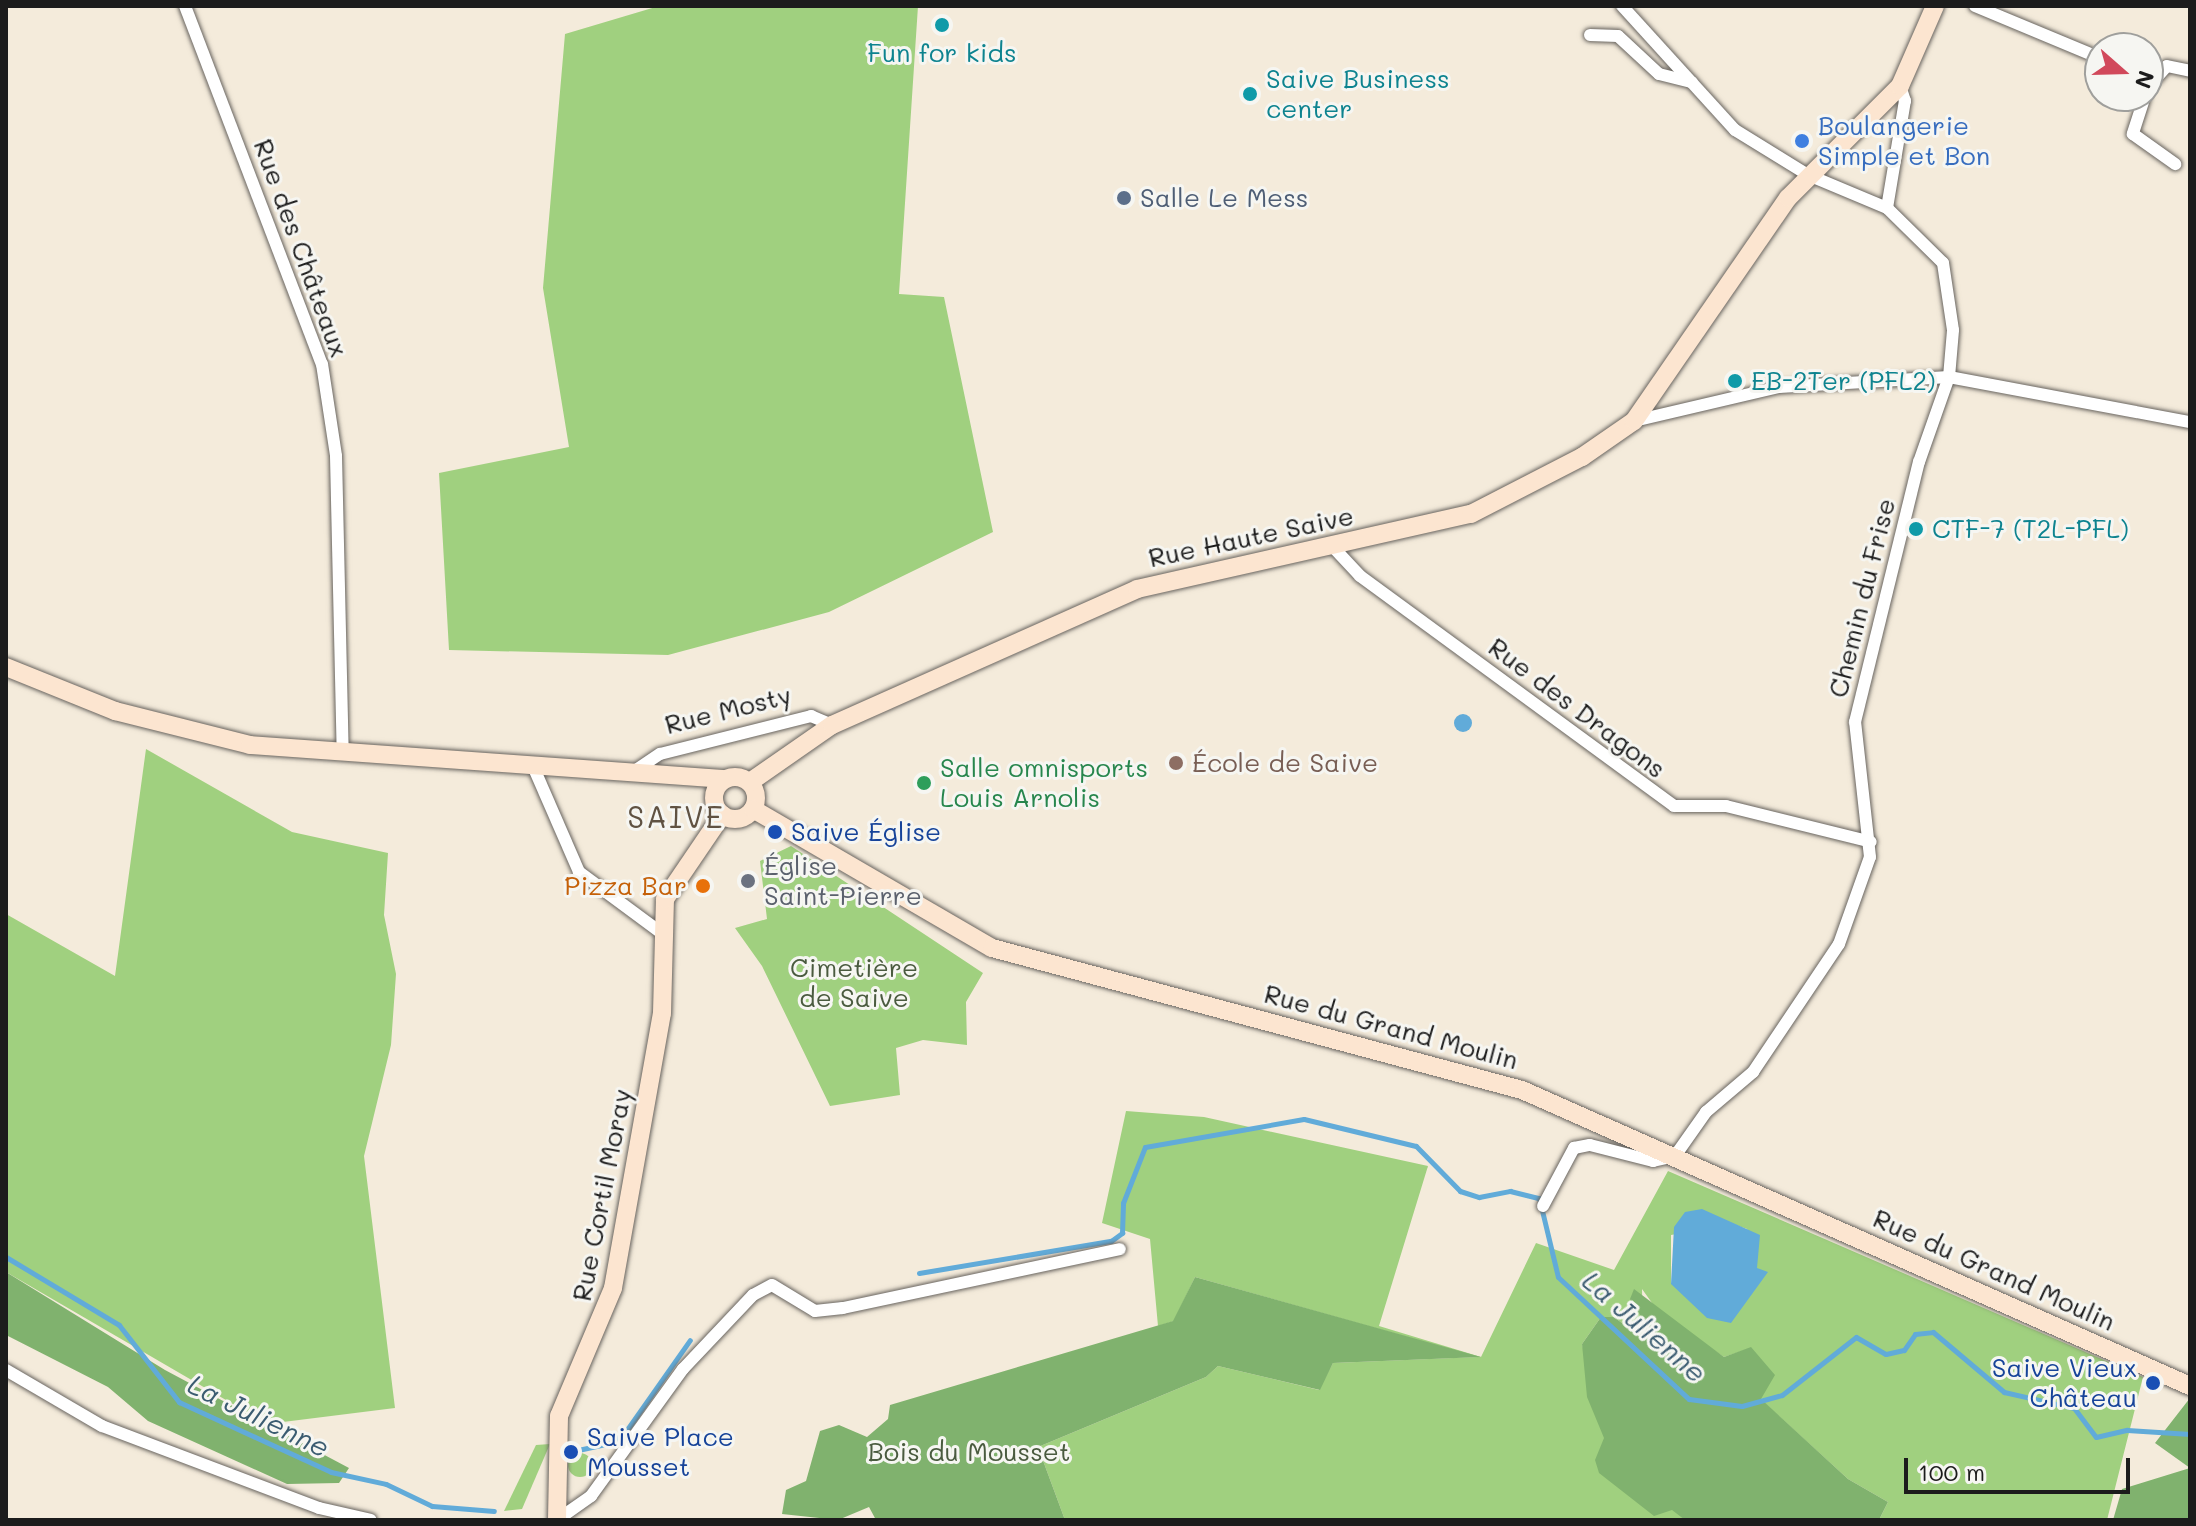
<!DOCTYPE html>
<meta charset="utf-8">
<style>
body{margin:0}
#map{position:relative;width:2196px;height:1526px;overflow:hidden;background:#f4ebdb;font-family:Mali,sans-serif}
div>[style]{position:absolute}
.green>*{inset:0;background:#a0d07f}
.round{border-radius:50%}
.forest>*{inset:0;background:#80b26e}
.water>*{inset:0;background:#61abd9}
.stream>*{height:5px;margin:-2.5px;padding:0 2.5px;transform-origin:2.5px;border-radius:2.5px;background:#61abd9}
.roads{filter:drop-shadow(0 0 2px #68645f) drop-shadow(0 0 2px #68645f)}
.street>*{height:12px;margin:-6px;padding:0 6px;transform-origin:6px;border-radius:6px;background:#fff}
.secondary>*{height:18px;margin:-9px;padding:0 9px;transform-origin:9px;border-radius:9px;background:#fce5d0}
.secondary>.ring{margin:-9px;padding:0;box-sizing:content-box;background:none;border:18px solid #fce5d0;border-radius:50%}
.dots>*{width:22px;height:22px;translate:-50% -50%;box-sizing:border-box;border:4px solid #f6f6f2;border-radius:50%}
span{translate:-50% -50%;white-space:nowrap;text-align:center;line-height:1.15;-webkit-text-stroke:6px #f6f6f2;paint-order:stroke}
.culture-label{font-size:26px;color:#0d838f}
.left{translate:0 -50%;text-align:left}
.shop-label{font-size:26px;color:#366cbe}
.service-label{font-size:26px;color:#4e5e75}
.street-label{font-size:26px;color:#1c1c1c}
.education-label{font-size:26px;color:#785e54}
.leisure-label{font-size:26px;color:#27864d}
.transit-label{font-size:26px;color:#164399}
.right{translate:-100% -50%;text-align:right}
.worship-label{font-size:26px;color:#5b616d}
.food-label{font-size:26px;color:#c56008}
.park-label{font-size:26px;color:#4a5b3f}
.water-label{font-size:28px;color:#3b5c71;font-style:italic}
.quarter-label{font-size:30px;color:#605242;letter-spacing:2px}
.frame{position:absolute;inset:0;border:8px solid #1c1c1c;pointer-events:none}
.north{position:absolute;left:2084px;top:32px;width:80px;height:80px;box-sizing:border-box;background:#f6f6f2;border:2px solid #9f9f9c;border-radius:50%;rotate:110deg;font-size:22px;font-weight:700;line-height:32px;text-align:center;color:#1c1c1c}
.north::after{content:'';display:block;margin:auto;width:28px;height:36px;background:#d1495b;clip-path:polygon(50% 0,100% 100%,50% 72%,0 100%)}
.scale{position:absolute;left:1904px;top:1458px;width:226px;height:36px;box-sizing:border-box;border:4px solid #1c1c1c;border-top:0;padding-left:10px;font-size:24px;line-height:28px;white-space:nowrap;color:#1c1c1c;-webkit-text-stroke:6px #f6f6f2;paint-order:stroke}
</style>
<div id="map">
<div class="green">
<i style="clip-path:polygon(659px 6px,918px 6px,899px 294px,944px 297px,993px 532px,829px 612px,668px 655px,449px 650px,439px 473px,569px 447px,543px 288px,565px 34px)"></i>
<i style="clip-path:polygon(146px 749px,292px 832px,388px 853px,384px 915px,396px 974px,391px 1045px,364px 1156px,395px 1408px,267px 1424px,6px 1272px,6px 914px,115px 976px)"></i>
<i style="clip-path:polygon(791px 846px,983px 973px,966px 1002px,967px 1045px,923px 1040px,896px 1048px,900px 1095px,830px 1106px,762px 966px,735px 928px,767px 919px,760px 861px)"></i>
<i style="clip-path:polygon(evenodd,1126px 1111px,1204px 1117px,1428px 1166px,1379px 1326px,1481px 1357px,1536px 1243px,1614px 1270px,1668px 1171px,2143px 1377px,2107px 1520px,1879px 1520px,1888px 1502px,1848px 1479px,1760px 1399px,1751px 1348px,1724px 1357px,1660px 1314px,1642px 1289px,1643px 1339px,1614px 1317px,1601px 1317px,1582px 1344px,1605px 1438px,1685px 1520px,1065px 1520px,1038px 1447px,1206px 1377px,1218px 1366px,1319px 1390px,1333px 1363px,1478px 1357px,1195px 1277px,1174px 1321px,1158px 1326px,1150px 1239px,1102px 1223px,1126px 1111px,1733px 1224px,1747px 1229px,1757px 1268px,1671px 1284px,1671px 1235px,1733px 1224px)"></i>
<i style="clip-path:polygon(550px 1444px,522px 1509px,504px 1511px,536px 1445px)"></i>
<i class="round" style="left:568px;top:1453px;width:24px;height:24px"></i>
</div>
<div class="forest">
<i style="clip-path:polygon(6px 1272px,165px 1370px,349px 1468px,339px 1483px,287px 1484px,148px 1421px,108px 1387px,6px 1335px)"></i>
<i style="clip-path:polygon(1195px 1277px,1481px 1357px,1333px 1363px,1320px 1390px,1218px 1366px,1206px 1377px,1038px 1447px,1065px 1520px,876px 1520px,869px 1507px,838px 1520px,782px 1514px,786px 1490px,806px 1481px,820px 1431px,839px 1425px,867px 1437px,888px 1419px,890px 1405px,1173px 1321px)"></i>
<i style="clip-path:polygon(1634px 1289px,1724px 1357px,1751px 1347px,1775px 1375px,1761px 1399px,1848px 1479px,1888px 1502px,1879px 1520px,1685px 1520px,1672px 1510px,1654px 1516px,1599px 1473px,1595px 1460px,1604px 1438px,1587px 1397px,1582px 1344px,1601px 1317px,1614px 1317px,1643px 1339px,1647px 1326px,1630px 1299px)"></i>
<i style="clip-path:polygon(2190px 1398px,2190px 1520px,2113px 1520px,2122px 1489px,2190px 1468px,2155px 1443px)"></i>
</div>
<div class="water">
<i class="round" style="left:1454px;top:714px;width:18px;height:18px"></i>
<i style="clip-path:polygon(1702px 1209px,1760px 1235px,1757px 1268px,1768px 1272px,1731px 1323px,1707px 1318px,1671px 1284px,1674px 1227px,1685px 1212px)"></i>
</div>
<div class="stream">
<i style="left:6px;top:1257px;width:132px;rotate:31deg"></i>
<i style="left:119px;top:1325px;width:98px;rotate:52.1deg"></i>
<i style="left:179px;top:1402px;width:167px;rotate:24.7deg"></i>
<i style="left:331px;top:1472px;width:56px;rotate:12.3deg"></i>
<i style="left:386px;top:1484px;width:51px;rotate:25.6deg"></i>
<i style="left:432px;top:1506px;width:62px;rotate:4.6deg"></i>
<i style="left:919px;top:1273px;width:195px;rotate:-9.5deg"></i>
<i style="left:1111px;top:1241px;width:14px;rotate:-36deg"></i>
<i style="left:1122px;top:1233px;width:30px;rotate:-88deg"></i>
<i style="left:1123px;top:1203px;width:60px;rotate:-68.6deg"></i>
<i style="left:1145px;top:1147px;width:161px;rotate:-10deg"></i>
<i style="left:1304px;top:1119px;width:115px;rotate:13.6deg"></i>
<i style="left:1416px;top:1146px;width:63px;rotate:45.6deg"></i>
<i style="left:1460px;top:1191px;width:20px;rotate:18deg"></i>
<i style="left:1479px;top:1197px;width:32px;rotate:-11deg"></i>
<i style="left:1510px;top:1191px;width:30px;rotate:14deg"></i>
<i style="left:1539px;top:1198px;width:81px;rotate:76.5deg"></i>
<i style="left:1558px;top:1277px;width:179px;rotate:43deg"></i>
<i style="left:1689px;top:1399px;width:53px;rotate:7.5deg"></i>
<i style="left:1742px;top:1406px;width:41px;rotate:-15.4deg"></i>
<i style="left:1782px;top:1395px;width:94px;rotate:-38.1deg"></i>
<i style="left:1856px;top:1337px;width:34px;rotate:30deg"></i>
<i style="left:1886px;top:1354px;width:18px;rotate:-13deg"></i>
<i style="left:1904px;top:1350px;width:19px;rotate:-55deg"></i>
<i style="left:1915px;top:1334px;width:18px;rotate:-6deg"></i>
<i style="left:1933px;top:1332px;width:93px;rotate:40.2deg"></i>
<i style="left:2004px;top:1392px;width:72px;rotate:12.9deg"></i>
<i style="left:2074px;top:1408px;width:36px;rotate:53deg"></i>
<i style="left:2096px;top:1437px;width:32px;rotate:-13deg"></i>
<i style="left:2127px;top:1430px;width:63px;rotate:3.6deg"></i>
<i style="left:569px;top:1452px;width:42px;rotate:-12.4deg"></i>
<i style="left:610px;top:1443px;width:20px;rotate:-37deg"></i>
<i style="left:626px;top:1431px;width:111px;rotate:-54.9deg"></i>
</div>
<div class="roads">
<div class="street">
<i style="left:185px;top:6px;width:383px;rotate:69.1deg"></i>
<i style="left:322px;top:364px;width:93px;rotate:81.3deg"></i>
<i style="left:336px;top:456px;width:298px;rotate:88.7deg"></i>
<i style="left:1975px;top:6px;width:135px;rotate:22.6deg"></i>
<i style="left:1590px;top:35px;width:28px;rotate:2deg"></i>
<i style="left:1618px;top:36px;width:56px;rotate:42.8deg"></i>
<i style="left:1659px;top:74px;width:34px;rotate:14deg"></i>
<i style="left:2148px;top:87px;width:28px;rotate:-48deg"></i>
<i style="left:2167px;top:66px;width:24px;rotate:12deg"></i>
<i style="left:2145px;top:96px;width:40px;rotate:108deg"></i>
<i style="left:2133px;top:134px;width:52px;rotate:35.5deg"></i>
<i style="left:1887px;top:208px;width:109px;rotate:-80.5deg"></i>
<i style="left:1905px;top:101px;width:16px;rotate:-108deg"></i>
<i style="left:1634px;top:421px;width:149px;rotate:-13.2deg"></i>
<i style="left:1779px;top:387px;width:170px;rotate:-3.4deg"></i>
<i style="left:1949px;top:377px;width:245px;rotate:10.6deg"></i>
<i style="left:1334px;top:548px;width:38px;rotate:47deg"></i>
<i style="left:1360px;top:576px;width:389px;rotate:36.2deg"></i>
<i style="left:1674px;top:806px;width:52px"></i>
<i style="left:1726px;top:806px;width:149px;rotate:13.9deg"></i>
<i style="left:533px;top:766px;width:116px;rotate:66.5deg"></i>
<i style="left:579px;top:872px;width:101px;rotate:36.5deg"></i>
<i style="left:636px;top:770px;width:29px;rotate:-34deg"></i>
<i style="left:660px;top:754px;width:156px;rotate:-14.1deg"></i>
<i style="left:811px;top:716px;width:23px;rotate:23deg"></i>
<i style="left:1543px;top:1206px;width:66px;rotate:-61.9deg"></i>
<i style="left:1574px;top:1148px;width:16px;rotate:-11deg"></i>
<i style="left:1590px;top:1145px;width:65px;rotate:14.3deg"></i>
<i style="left:1653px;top:1161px;width:23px;rotate:-13deg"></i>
<i style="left:1675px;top:1156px;width:54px;rotate:-54.8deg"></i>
<i style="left:1706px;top:1112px;width:62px;rotate:-40.4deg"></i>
<i style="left:1753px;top:1072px;width:154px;rotate:-56.1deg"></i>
<i style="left:1839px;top:944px;width:92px;rotate:-70.4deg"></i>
<i style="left:1870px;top:857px;width:136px;rotate:-96.3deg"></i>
<i style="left:1855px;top:722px;width:268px;rotate:-76.2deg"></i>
<i style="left:1919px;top:462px;width:90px;rotate:-70.6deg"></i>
<i style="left:1949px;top:377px;width:47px;rotate:-85.1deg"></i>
<i style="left:1953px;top:330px;width:68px;rotate:-98.5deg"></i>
<i style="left:1943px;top:263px;width:78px;rotate:-135.5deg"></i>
<i style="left:1887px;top:208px;width:86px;rotate:-157.3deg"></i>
<i style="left:1808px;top:175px;width:86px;rotate:-148.3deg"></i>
<i style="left:1735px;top:130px;width:168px;rotate:-132.3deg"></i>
<i style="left:6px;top:1370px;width:111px;rotate:30.3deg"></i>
<i style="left:102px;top:1426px;width:232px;rotate:20.7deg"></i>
<i style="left:319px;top:1508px;width:53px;rotate:13deg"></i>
<i style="left:557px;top:1520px;width:42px;rotate:-35.2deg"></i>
<i style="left:591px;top:1496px;width:157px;rotate:-54.1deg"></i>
<i style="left:683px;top:1369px;width:102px;rotate:-46.6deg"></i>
<i style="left:753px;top:1295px;width:21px;rotate:-28deg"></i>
<i style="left:772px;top:1285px;width:50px;rotate:31.2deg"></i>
<i style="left:815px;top:1311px;width:28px;rotate:-6deg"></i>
<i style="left:843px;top:1308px;width:283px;rotate:-12deg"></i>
</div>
<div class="secondary">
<i style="left:6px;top:667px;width:118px;rotate:22deg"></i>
<i style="left:115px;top:711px;width:139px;rotate:14.1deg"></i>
<i style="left:250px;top:745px;width:475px;rotate:4.1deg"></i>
<i class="ring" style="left:714px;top:777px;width:24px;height:24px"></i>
<i style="left:750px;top:782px;width:100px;rotate:-34.8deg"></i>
<i style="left:832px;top:725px;width:334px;rotate:-24deg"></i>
<i style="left:1137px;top:589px;width:342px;rotate:-12.7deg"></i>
<i style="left:1471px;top:514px;width:125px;rotate:-27.2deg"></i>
<i style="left:1582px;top:457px;width:63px;rotate:-34.7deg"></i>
<i style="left:1634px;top:421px;width:271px;rotate:-55.4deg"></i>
<i style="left:1788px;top:198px;width:158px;rotate:-45deg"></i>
<i style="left:1900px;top:86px;width:87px;rotate:-66.4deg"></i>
<i style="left:753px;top:809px;width:276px;rotate:30.2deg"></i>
<i style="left:992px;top:948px;width:549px;rotate:15deg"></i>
<i style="left:1522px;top:1090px;width:731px;rotate:23.9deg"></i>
<i style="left:557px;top:1520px;width:104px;rotate:-88.9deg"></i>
<i style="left:559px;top:1416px;width:139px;rotate:-67.1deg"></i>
<i style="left:613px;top:1288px;width:279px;rotate:-79.9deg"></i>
<i style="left:662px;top:1013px;width:114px;rotate:-88.5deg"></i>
<i style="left:665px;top:899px;width:102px;rotate:-55.8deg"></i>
</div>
</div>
<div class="dots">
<i style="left:942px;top:25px;background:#0f9aa8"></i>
<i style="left:1250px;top:94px;background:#0f9aa8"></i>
<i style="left:1802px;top:141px;background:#3f7fe0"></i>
<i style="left:1124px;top:198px;background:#5c6f8a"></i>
<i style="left:1735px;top:381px;background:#0f9aa8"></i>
<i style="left:1916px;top:529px;background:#0f9aa8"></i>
<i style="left:1176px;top:763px;background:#8d6e63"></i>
<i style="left:924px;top:783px;background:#2e9e5b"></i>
<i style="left:775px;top:832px;background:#1a4fb4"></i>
<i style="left:748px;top:881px;background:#6b7280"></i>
<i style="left:703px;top:886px;background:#e8710a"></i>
<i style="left:2153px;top:1383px;background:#1a4fb4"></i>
<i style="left:571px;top:1452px;background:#1a4fb4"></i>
</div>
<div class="culture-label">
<span style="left:942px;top:53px">Fun for kids</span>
<span class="left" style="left:1266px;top:94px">Saive Business<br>center</span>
<span class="left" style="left:1751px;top:381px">EB-2Ter (PFL2)</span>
<span class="left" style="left:1932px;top:529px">CTF-7 (T2L-PFL)</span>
</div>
<div class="shop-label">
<span class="left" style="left:1818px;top:141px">Boulangerie<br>Simple et Bon</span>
</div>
<div class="service-label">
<span class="left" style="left:1140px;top:198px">Salle Le Mess</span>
</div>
<div class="street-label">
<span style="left:301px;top:248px;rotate:70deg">Rue des Châteaux</span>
<span style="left:1251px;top:537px;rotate:-12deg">Rue Haute Saive</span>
<span style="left:1862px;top:598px;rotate:-76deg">Chemin du Frise</span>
<span style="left:1577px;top:708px;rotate:37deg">Rue des Dragons</span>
<span style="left:728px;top:710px;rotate:-14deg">Rue Mosty</span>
<span style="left:1391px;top:1027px;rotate:15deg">Rue du Grand Moulin</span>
<span style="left:602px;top:1195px;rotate:-79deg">Rue Cortil Moray</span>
<span style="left:1994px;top:1270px;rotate:24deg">Rue du Grand Moulin</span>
</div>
<div class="education-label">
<span class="left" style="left:1192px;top:763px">École de Saive</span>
</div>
<div class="leisure-label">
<span class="left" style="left:940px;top:783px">Salle omnisports<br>Louis Arnolis</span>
</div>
<div class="transit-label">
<span class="left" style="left:791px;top:832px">Saive Église</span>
<span class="right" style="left:2137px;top:1383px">Saive Vieux<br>Château</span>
<span class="left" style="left:587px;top:1452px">Saive Place<br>Mousset</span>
</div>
<div class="worship-label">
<span class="left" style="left:764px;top:881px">Église<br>Saint-Pierre</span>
</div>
<div class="food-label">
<span class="right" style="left:687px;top:886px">Pizza Bar</span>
</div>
<div class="park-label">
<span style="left:854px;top:983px">Cimetière<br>de Saive</span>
<span style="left:969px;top:1452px">Bois du Mousset</span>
</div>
<div class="water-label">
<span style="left:1645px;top:1326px;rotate:41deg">La Julienne</span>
<span style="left:259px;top:1415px;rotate:26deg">La Julienne</span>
</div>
<div class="quarter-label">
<span style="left:676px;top:816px">SAIVE</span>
</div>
<div class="frame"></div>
<div class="north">N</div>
<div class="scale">100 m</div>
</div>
